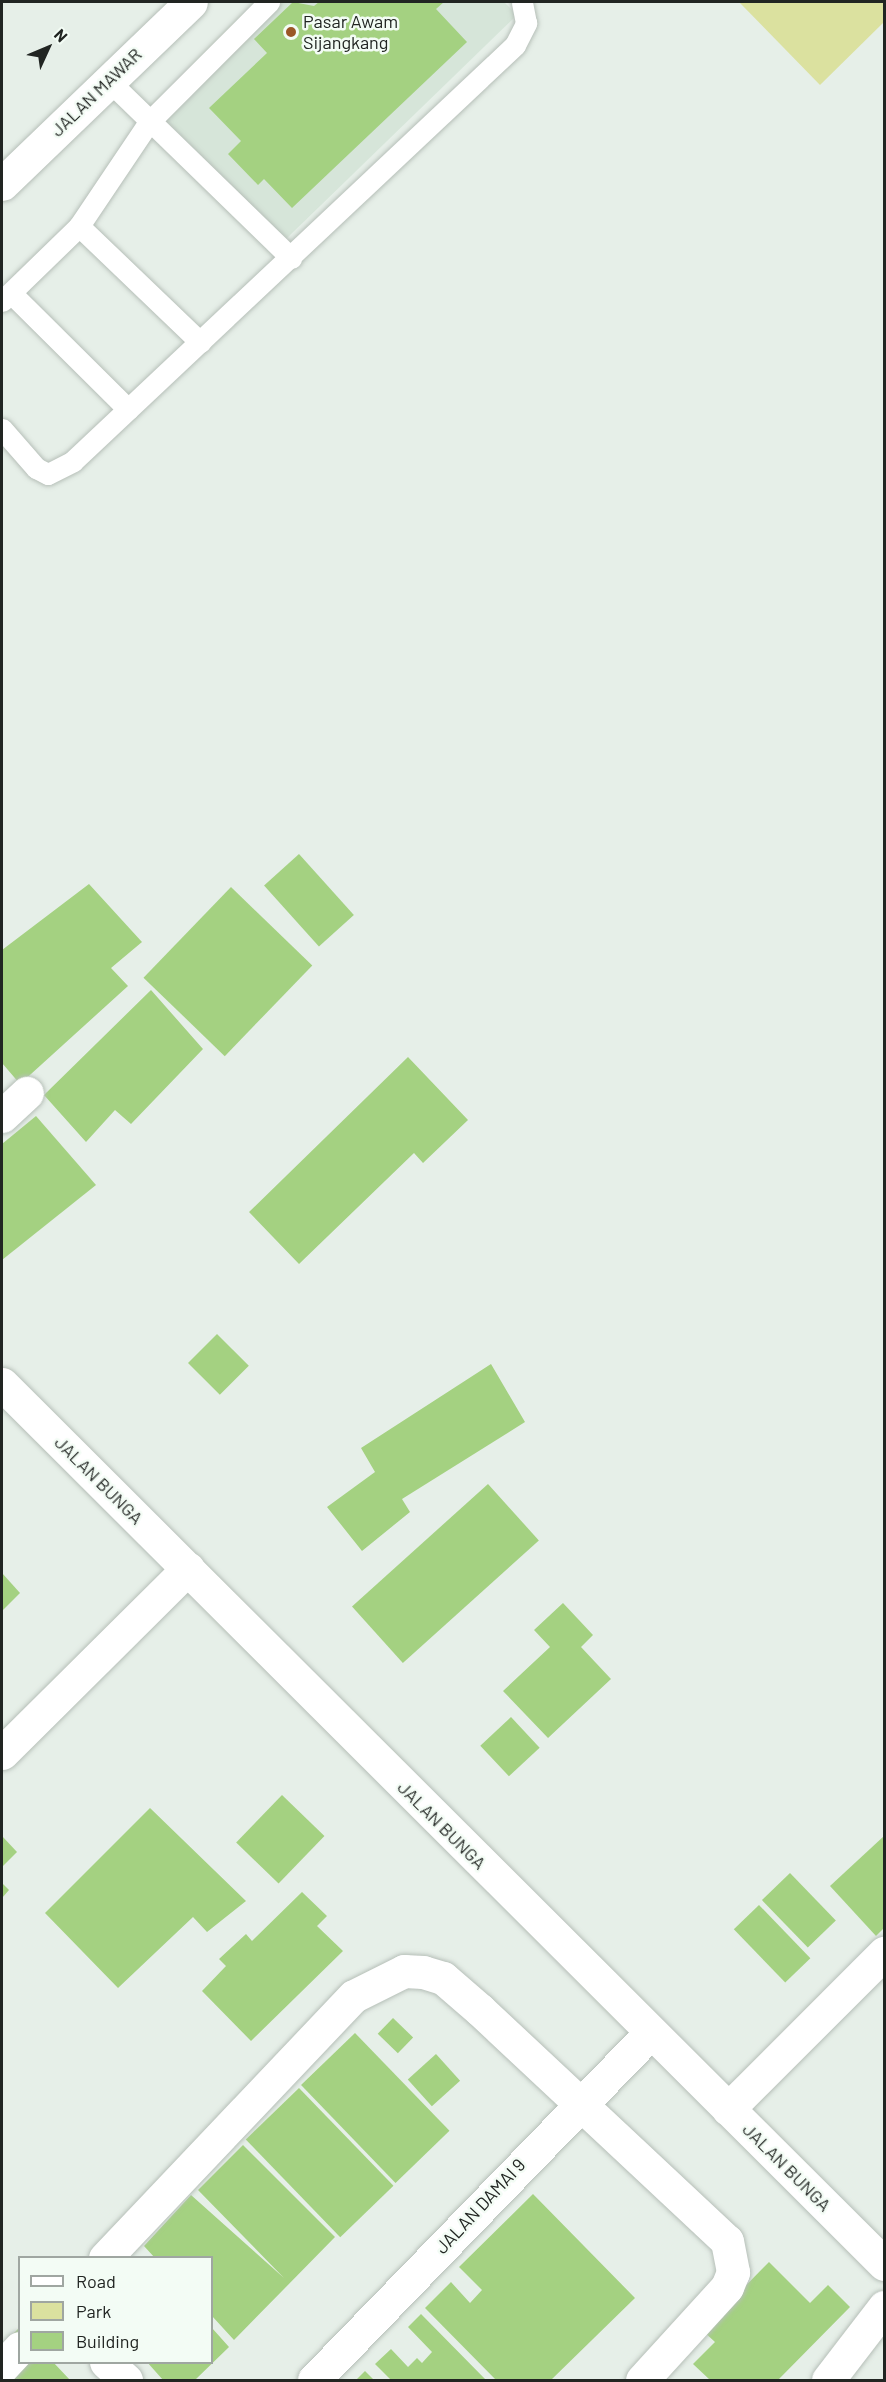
<!DOCTYPE html>
<style>
body{margin:0}
#map{position:relative;width:886px;height:2382px;overflow:hidden;background:#e6efe8;font-family:Barlow,sans-serif}
div>[style]{position:absolute}
.built>*{inset:0;background:#d6e5d9}
.green>*{inset:0;background:#dbe19f}
.building>*{inset:0;background:#a4d181;transform-origin:0 0}
.roads{filter:drop-shadow(0 0 2px #b6bfb8) drop-shadow(0 0 2px #b6bfb8)}
.service>*{height:21px;margin:-10.5px;padding:0 10.5px;transform-origin:10.5px;border-radius:10.5px;background:#fff}
.minor>*{height:33px;margin:-16.5px;padding:0 16.5px;transform-origin:16.5px;border-radius:16.5px;background:#fff}
.tertiary>*{height:33px;margin:-16.5px;padding:0 16.5px;transform-origin:16.5px;border-radius:16.5px;background:#fff}
.dots>*{width:16px;height:16px;translate:-50% -50%;box-sizing:border-box;border:3px solid #f3fcf5;border-radius:50%}
span{translate:-50% -50%;white-space:nowrap;text-align:center;line-height:1.15;-webkit-text-stroke:5px #f3fcf5;paint-order:stroke}
.poi-label{font-size:18px;color:#212522}
.left{translate:0 -50%;text-align:left}
.street-label{font-size:18px;color:#212522}
.frame{position:absolute;inset:0;border:3px solid #212522;pointer-events:none}
.legend{position:absolute;left:18px;top:2256px;width:195px;height:108px;box-sizing:border-box;background:#f3fcf5;border:2px solid #9fa6a1;margin:0;padding:8px 10px;list-style:none;font-size:18px;color:#212522}
.legend li{display:flex;align-items:center;gap:12px;height:30px}
.legend b{width:30px;border:2px solid #9fa6a1}
.north{position:absolute;left:18px;top:18px;width:60px;height:60px;-webkit-text-stroke:4px #f3fcf5;paint-order:stroke;rotate:46deg;font-size:16px;font-weight:700;line-height:24px;text-align:center;color:#212522}
.north::after{content:'';display:block;margin:auto;width:21px;height:27px;background:#212522;clip-path:polygon(50% 0,100% 100%,50% 72%,0 100%)}
</style>
<div id="map">
<div class="built">
<i style="clip-path:polygon(283px 2px,504px 2px,517px 15px,286px 239px,164px 119px)"></i>
</div>
<div class="green">
<i style="clip-path:polygon(739px 2px,884px 2px,884px 22px,820px 85px)"></i>
</div>
<div class="building">
<i style="clip-path:polygon(293px 2px,314px 6px,319px 2px,444px 2px,436px 9px,467px 42px,292px 208px,264px 179px,258px 185px,228px 154px,241px 141px,209px 108px,267px 53px,254px 39px)"></i>
<i style="left:299px;top:854px;width:82px;height:47px;rotate:48deg"></i>
<i style="clip-path:polygon(89px 884px,142px 942px,111px 968px,128px 986px,20px 1084px,2px 1063px,2px 950px)"></i>
<i style="left:231px;top:887px;width:113px;height:126px;rotate:44deg"></i>
<i style="clip-path:polygon(151px 990px,203px 1049px,131px 1124px,115px 1110px,86px 1142px,44px 1095px)"></i>
<i style="clip-path:polygon(408px 1057px,468px 1120px,423px 1163px,414px 1153px,299px 1264px,249px 1212px)"></i>
<i style="clip-path:polygon(36px 1116px,96px 1185px,2px 1260px,2px 1144px)"></i>
<i style="left:217px;top:1334px;width:45px;height:41px;rotate:45deg"></i>
<i style="clip-path:polygon(491px 1364px,525px 1422px,402px 1499px,410px 1512px,362px 1551px,327px 1507px,375px 1472px,361px 1448px)"></i>
<i style="left:488px;top:1484px;width:76px;height:183px;rotate:48deg"></i>
<i style="clip-path:polygon(2px 1573px,20px 1593px,2px 1611px)"></i>
<i style="clip-path:polygon(563px 1603px,593px 1635px,581px 1647px,611px 1679px,548px 1738px,503px 1691px,550px 1647px,534px 1630px)"></i>
<i style="left:511px;top:1717px;width:42px;height:42px;rotate:47deg"></i>
<i style="left:282px;top:1795px;width:59px;height:66px;rotate:44deg"></i>
<i style="clip-path:polygon(150px 1808px,246px 1901px,207px 1932px,193px 1917px,118px 1988px,45px 1913px)"></i>
<i style="clip-path:polygon(2px 1836px,17px 1852px,2px 1867px)"></i>
<i style="clip-path:polygon(884px 1836px,884px 1928px,876px 1936px,830px 1886px)"></i>
<i style="left:790px;top:1873px;width:66px;height:39px;rotate:46deg"></i>
<i style="clip-path:polygon(2px 1883px,9px 1890px,2px 1898px)"></i>
<i style="clip-path:polygon(302px 1892px,327px 1916px,317px 1926px,343px 1951px,251px 2041px,202px 1991px,226px 1966px,219px 1959px,246px 1934px,252px 1941px)"></i>
<i style="left:759px;top:1905px;width:74px;height:35px;rotate:46deg"></i>
<i style="left:393px;top:2018px;width:28px;height:22px;rotate:44deg"></i>
<i style="left:355px;top:2033px;width:136px;height:75px;rotate:46deg"></i>
<i style="left:436px;top:2054px;width:36px;height:38px;rotate:48deg"></i>
<i style="left:299px;top:2088px;width:136px;height:74px;rotate:46deg"></i>
<i style="clip-path:polygon(243px 2145px,335px 2237px,234px 2340px,212px 2316px,212px 2258px,155px 2258px,144px 2246px,191px 2195px,284px 2278px,198px 2190px)"></i>
<i style="clip-path:polygon(533px 2194px,635px 2298px,551px 2380px,496px 2380px,425px 2308px,451px 2282px,470px 2303px,482px 2290px,459px 2267px)"></i>
<i style="clip-path:polygon(769px 2262px,810px 2303px,828px 2285px,850px 2307px,778px 2380px,710px 2380px,693px 2364px,715px 2342px,702px 2330px)"></i>
<i style="clip-path:polygon(421px 2314px,486px 2380px,391px 2380px,375px 2364px,391px 2349px,408px 2367px,417px 2358px,422px 2363px,432px 2352px,408px 2327px)"></i>
<i style="clip-path:polygon(20px 2327px,20px 2362px,53px 2362px,70px 2380px,2px 2380px,2px 2345px)"></i>
<i style="clip-path:polygon(212px 2328px,229px 2347px,195px 2380px,163px 2380px,147px 2362px,212px 2362px)"></i>
<i style="clip-path:polygon(365px 2371px,374px 2380px,356px 2380px)"></i>
</div>
<div class="roads">
<div class="service">
<i style="left:109px;top:81px;width:254px;rotate:44.2deg"></i>
<i style="left:79px;top:226px;width:168px;rotate:43.8deg"></i>
<i style="left:11px;top:293px;width:165px;rotate:44.8deg"></i>
<i style="left:2px;top:301px;width:107px;rotate:-44.2deg"></i>
<i style="left:79px;top:226px;width:125px;rotate:-56.1deg"></i>
<i style="left:149px;top:122px;width:170px;rotate:-45deg"></i>
<i style="left:2px;top:429px;width:52px;rotate:48.9deg"></i>
<i style="left:36px;top:468px;width:13px;rotate:27deg"></i>
<i style="left:48px;top:474px;width:28px;rotate:-27deg"></i>
<i style="left:73px;top:461px;width:607px;rotate:-43.26deg"></i>
<i style="left:515px;top:45px;width:25px;rotate:-63deg"></i>
<i style="left:526px;top:23px;width:21px;rotate:-101deg"></i>
</div>
<div class="minor">
<i style="left:2px;top:1116px;width:34px;rotate:-43deg"></i>
<i style="left:2px;top:1384px;width:1246px;rotate:44.93deg"></i>
<i style="left:2px;top:1753px;width:262px;rotate:-44.8deg"></i>
<i style="left:728px;top:2109px;width:221px;rotate:-45deg"></i>
<i style="left:105px;top:2258px;width:361px;rotate:-46.5deg"></i>
<i style="left:354px;top:1996px;width:56px;rotate:-26.6deg"></i>
<i style="left:404px;top:1971px;width:19px;rotate:3deg"></i>
<i style="left:423px;top:1972px;width:21px;rotate:17deg"></i>
<i style="left:443px;top:1978px;width:49px;rotate:40.9deg"></i>
<i style="left:480px;top:2010px;width:338px;rotate:43.1deg"></i>
<i style="left:727px;top:2241px;width:32px;rotate:79deg"></i>
<i style="left:733px;top:2272px;width:16px;rotate:112deg"></i>
<i style="left:727px;top:2287px;width:126px;rotate:132.4deg"></i>
<i style="left:106px;top:2362px;width:27px;rotate:42deg"></i>
<i style="left:2px;top:2367px;width:26px;rotate:-47deg"></i>
<i style="left:314px;top:2380px;width:482px;rotate:-45.9deg"></i>
<i style="left:828px;top:2380px;width:92px;rotate:-52.5deg"></i>
</div>
<div class="tertiary">
<i style="left:2px;top:184px;width:262px;rotate:-43.9deg"></i>
</div>
</div>
<div class="dots">
<i style="left:291px;top:32px;background:#9a5727"></i>
</div>
<div class="poi-label">
<span class="left" style="left:303px;top:32px">Pasar Awam<br>Sijangkang</span>
</div>
<div class="street-label">
<span style="left:96px;top:92px;rotate:-44deg">JALAN MAWAR</span>
<span style="left:99px;top:1480px;rotate:45deg">JALAN BUNGA</span>
<span style="left:442px;top:1825px;rotate:45deg">JALAN BUNGA</span>
<span style="left:787px;top:2167px;rotate:45deg">JALAN BUNGA</span>
<span style="left:480px;top:2206px;rotate:-47deg">JALAN DAMAI 9</span>
</div>
<div class="frame"></div>
<ul class="legend">
<li><b style="height:8px;background:#fff"></b>Road</li>
<li><b style="height:16px;background:#dbe19f"></b>Park</li>
<li><b style="height:16px;background:#a4d181"></b>Building</li>
</ul>
<div class="north">N</div>
</div>
